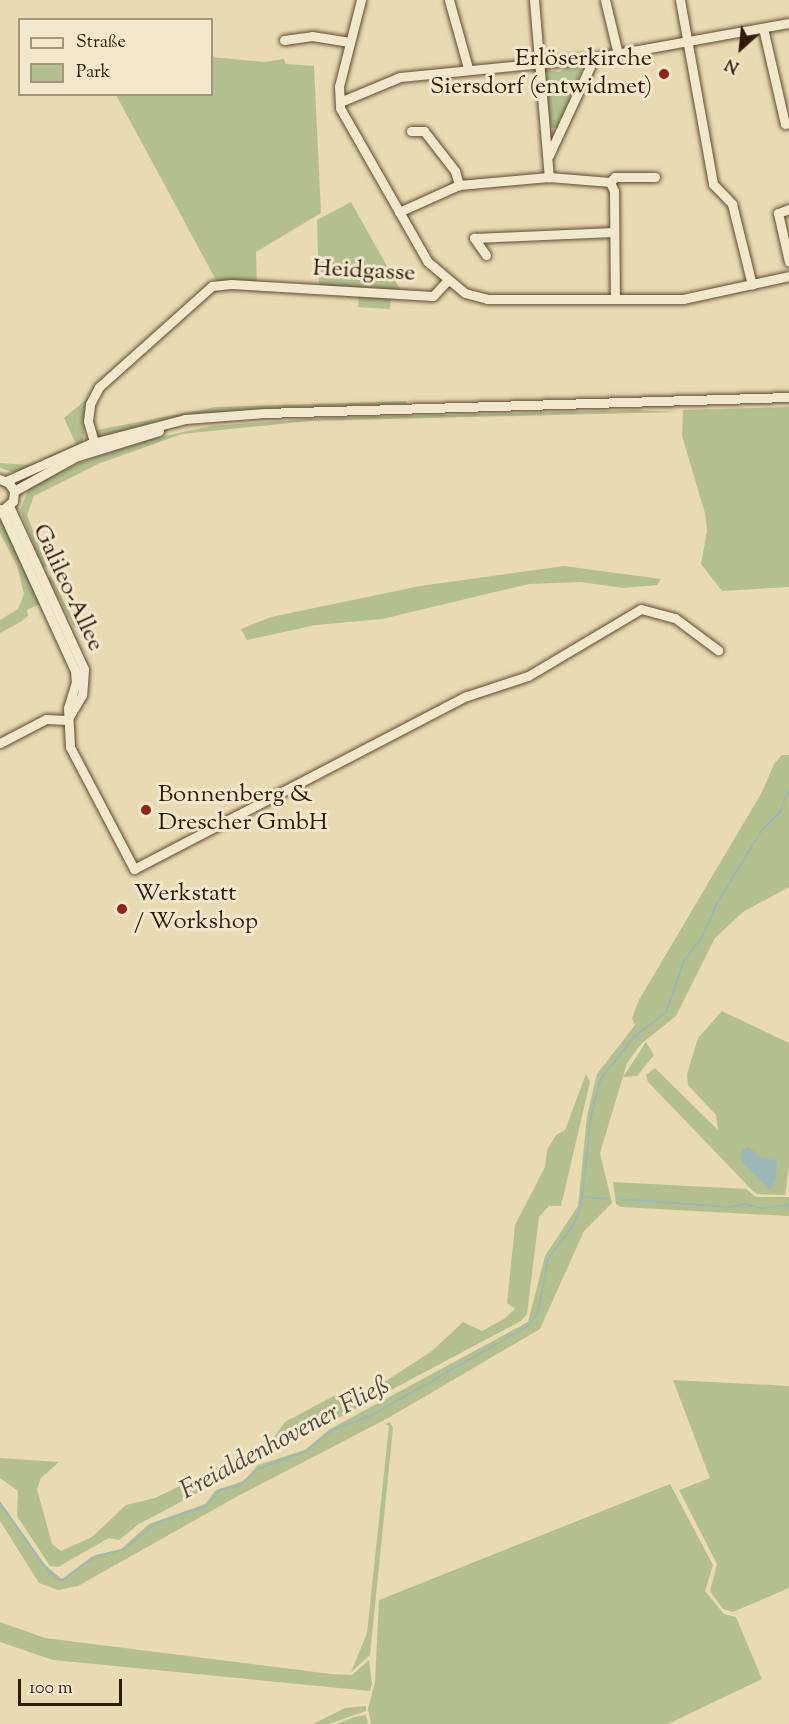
<!DOCTYPE html>
<meta charset="utf-8">
<style>
body{margin:0}
#map{position:relative;width:789px;height:1724px;overflow:hidden;background:#eadab1;font-family:"Sorts Mill Goudy",serif}
div>[style]{position:absolute}
.green>*{inset:0;background:#b3c08e;transform-origin:0 0}
.water>*{inset:0;background:#9cb8b6}
.stream>*{height:2px;margin:-1px;padding:0 1px;transform-origin:1px;border-radius:1px;background:#9cb8b6}
.roads{filter:drop-shadow(0 0 2px #5e4b33) drop-shadow(0 0 2px #5e4b33)}
.minor>*{height:9px;margin:-4.5px;padding:0 4.5px;transform-origin:4.5px;border-radius:4.5px;background:#f1e7cc}
.dots>*{width:16px;height:16px;translate:-50% -50%;box-sizing:border-box;border:3px solid #f1e7cc;border-radius:50%}
span{translate:-50% -50%;white-space:nowrap;text-align:center;line-height:1.15;-webkit-text-stroke:6px #f1e7cc;paint-order:stroke}
.poi-label{font-size:24px;color:#301b09}
.right{translate:-100% -50%;text-align:right}
.left{translate:0 -50%;text-align:left}
.street-label{font-size:24px;color:#301b09}
.water-label{font-size:26px;color:#504a3d;font-style:italic}
.legend{position:absolute;left:18px;top:18px;width:195px;height:78px;box-sizing:border-box;background:#f1e7cc;border:2px solid #a4957e;margin:0;padding:8px 10px;list-style:none;font-size:18px;color:#301b09}
.legend li{display:flex;align-items:center;gap:12px;height:30px}
.legend b{width:30px;border:2px solid #a4957e}
.north{position:absolute;left:711px;top:18px;width:60px;height:60px;-webkit-text-stroke:4px #f1e7cc;paint-order:stroke;rotate:207deg;font-size:16px;font-weight:700;line-height:24px;text-align:center;color:#301b09}
.north::after{content:'';display:block;margin:auto;width:21px;height:27px;background:#301b09;clip-path:polygon(50% 0,100% 100%,50% 72%,0 100%)}
.scale{position:absolute;left:18px;top:1679px;width:104px;height:27px;box-sizing:border-box;border:3px solid #301b09;border-top:0;padding-left:8px;font-size:18px;line-height:21px;white-space:nowrap;color:#301b09;-webkit-text-stroke:4px #f1e7cc;paint-order:stroke}
</style>
<div id="map">
<div class="green">
<i style="clip-path:polygon(212px 57px,264px 62px,284px 59px,286px 64px,314px 66px,321px 213px,256px 252px,257px 283px,217px 282px,116px 95px,212px 94px)"></i>
<i style="clip-path:polygon(571px 64px,581px 64px,582px 69px,558px 128px,551px 128px,543px 69px,560px 72px)"></i>
<i style="clip-path:polygon(351px 202px,401px 291px,319px 287px,317px 220px)"></i>
<i style="left:359px;top:294px;width:32px;height:13px;rotate:4deg"></i>
<i style="clip-path:polygon(88px 398px,83px 442px,16px 473px,0 468px,0 463px,30px 465px,76px 444px,64px 418px)"></i>
<i style="clip-path:polygon(406px 401px,406px 404px,275px 408px,100px 437px,92px 431px,215px 407px)"></i>
<i style="clip-path:polygon(789px 407px,789px 587px,722px 591px,701px 564px,707px 531px,705px 513px,682px 436px,683px 410px)"></i>
<i style="clip-path:polygon(636px 410px,678px 412px,310px 421px,182px 434px,98px 464px,34px 496px,27px 515px,47px 567px,43px 568px,20px 510px,29px 488px,76px 464px,146px 440px,211px 426px,325px 418px)"></i>
<i style="clip-path:polygon(3px 519px,40px 604px,27px 610px,28px 616px,22px 621px,0 633px,0 620px,18px 609px,24px 594px,17px 566px,0 533px,0 520px)"></i>
<i style="clip-path:polygon(564px 566px,661px 579px,657px 585px,623px 588px,581px 582px,529px 584px,382px 619px,316px 625px,247px 640px,241px 629px,271px 617px,420px 586px)"></i>
<i style="clip-path:polygon(51px 576px,76px 625px,74px 627px,48px 578px)"></i>
<i style="clip-path:polygon(782px 755px,789px 755px,789px 887px,743px 912px,715px 938px,676px 1016px,641px 1044px,627px 1063px,600px 1153px,612px 1203px,584px 1231px,540px 1329px,390px 1417px,238px 1496px,78px 1586px,58px 1590px,39px 1583px,0 1521px,0 1501px,44px 1564px,62px 1579px,91px 1557px,121px 1549px,149px 1524px,205px 1504px,216px 1490px,244px 1481px,258px 1465px,305px 1450px,330px 1429px,528px 1322px,545px 1256px,578px 1206px,587px 1116px,597px 1074px,635px 1025px,632px 1018px,639px 1000px,762px 792px,774px 764px)"></i>
<i style="clip-path:polygon(722px 1011px,789px 1043px,789px 1165px,785px 1195px,757px 1194px,752px 1190px,648px 1082px,646px 1075px,655px 1068px,718px 1130px,716px 1115px,688px 1085px,687px 1074px,698px 1038px)"></i>
<i style="clip-path:polygon(646px 1042px,654px 1055px,637px 1076px,623px 1077px)"></i>
<i style="clip-path:polygon(586px 1074px,590px 1082px,561px 1206px,549px 1206px,539px 1217px,527px 1314px,521px 1321px,139px 1524px,119px 1540px,109px 1538px,58px 1567px,50px 1566px,17px 1516px,18px 1491px,0 1478px,0 1458px,59px 1462px,41px 1478px,37px 1489px,52px 1544px,61px 1551px,92px 1537px,126px 1505px,155px 1498px,256px 1449px,274px 1437px,285px 1422px,341px 1392px,369px 1392px,432px 1351px,463px 1322px,482px 1331px,504px 1319px,515px 1309px,507px 1303px,515px 1225px,545px 1167px,547px 1150px,556px 1135px,565px 1130px)"></i>
<i style="clip-path:polygon(613px 1182px,746px 1189px,756px 1197px,789px 1197px,789px 1216px,621px 1207px,616px 1204px)"></i>
<i style="clip-path:polygon(673px 1380px,789px 1386px,789px 1588px,733px 1612px,723px 1609px,710px 1591px,717px 1564px,679px 1490px,710px 1478px)"></i>
<i style="clip-path:polygon(390px 1422px,393px 1428px,370px 1655px,351px 1672px,367px 1633px,389px 1426px,385px 1424px)"></i>
<i style="clip-path:polygon(670px 1484px,713px 1565px,705px 1591px,724px 1614px,736px 1617px,762px 1679px,668px 1724px,371px 1724px,368px 1709px,375px 1682px,379px 1600px)"></i>
<i style="clip-path:polygon(0 1622px,45px 1638px,331px 1674px,352px 1675px,369px 1660px,372px 1684px,370px 1691px,53px 1660px,0 1642px)"></i>
<i style="clip-path:polygon(366px 1706px,366px 1711px,329px 1724px,313px 1724px,345px 1708px)"></i>
<i style="clip-path:polygon(366px 1715px,368px 1724px,336px 1724px,354px 1717px)"></i>
</div>
<div class="water">
<i style="clip-path:polygon(749px 1147px,762px 1158px,777px 1159px,776px 1181px,770px 1190px,741px 1161px,742px 1149px)"></i>
</div>
<div class="stream">
<i style="left:582px;top:1197px;width:27px;rotate:4deg"></i>
<i style="left:617px;top:1199px;width:112px;rotate:4.1deg"></i>
<i style="left:729px;top:1207px;width:16px;rotate:-11deg"></i>
<i style="left:745px;top:1204px;width:16px;rotate:14deg"></i>
<i style="left:761px;top:1208px;width:28px;rotate:-6deg"></i>
<i style="left:0;top:1503px;width:75px;rotate:54.8deg"></i>
<i style="left:43px;top:1564px;width:20px;rotate:49deg"></i>
<i style="left:56px;top:1579px;width:7px;rotate:8deg"></i>
<i style="left:63px;top:1580px;width:41px;rotate:-36deg"></i>
<i style="left:96px;top:1556px;width:28px;rotate:-13deg"></i>
<i style="left:123px;top:1550px;width:43px;rotate:-39.3deg"></i>
<i style="left:156px;top:1523px;width:54px;rotate:-18.4deg"></i>
<i style="left:207px;top:1506px;width:21px;rotate:-51deg"></i>
<i style="left:220px;top:1490px;width:19px;rotate:-12deg"></i>
<i style="left:239px;top:1486px;width:25px;rotate:-42deg"></i>
<i style="left:258px;top:1469px;width:51px;rotate:-20.6deg"></i>
<i style="left:306px;top:1451px;width:32px;rotate:-39deg"></i>
<i style="left:331px;top:1431px;width:44px;rotate:-21.3deg"></i>
<i style="left:372px;top:1415px;width:180px;rotate:-29.7deg"></i>
<i style="left:528px;top:1326px;width:16px;rotate:-52deg"></i>
<i style="left:538px;top:1313px;width:55px;rotate:-79.5deg"></i>
<i style="left:548px;top:1259px;width:44px;rotate:-53.4deg"></i>
<i style="left:574px;top:1224px;width:19px;rotate:-69deg"></i>
<i style="left:581px;top:1206px;width:90px;rotate:-83.6deg"></i>
<i style="left:591px;top:1117px;width:38px;rotate:-76deg"></i>
<i style="left:600px;top:1080px;width:55px;rotate:-51.7deg"></i>
<i style="left:634px;top:1037px;width:41px;rotate:-38deg"></i>
<i style="left:666px;top:1012px;width:54px;rotate:-70.6deg"></i>
<i style="left:684px;top:961px;width:30px;rotate:-53deg"></i>
<i style="left:702px;top:937px;width:35px;rotate:-66deg"></i>
<i style="left:716px;top:905px;width:88px;rotate:-58.5deg"></i>
<i style="left:762px;top:830px;width:25px;rotate:-45deg"></i>
<i style="left:780px;top:812px;width:26px;rotate:-69deg"></i>
</div>
<div class="roads">
<div class="minor">
<i style="left:361px;top:0;width:89px;rotate:104.3deg"></i>
<i style="left:339px;top:86px;width:22px;rotate:87deg"></i>
<i style="left:340px;top:108px;width:177px;rotate:60.3deg"></i>
<i style="left:428px;top:262px;width:48px;rotate:40deg"></i>
<i style="left:465px;top:293px;width:23px;rotate:15deg"></i>
<i style="left:487px;top:299px;width:196px"></i>
<i style="left:683px;top:299px;width:108px;rotate:-12.2deg"></i>
<i style="left:449px;top:0;width:71px;rotate:74.4deg"></i>
<i style="left:534px;top:0;width:178px;rotate:85.2deg"></i>
<i style="left:605px;top:0;width:56px;rotate:76.5deg"></i>
<i style="left:680px;top:0;width:187px;rotate:79.8deg"></i>
<i style="left:713px;top:184px;width:28px;rotate:46deg"></i>
<i style="left:732px;top:204px;width:83px;rotate:76.1deg"></i>
<i style="left:763px;top:28px;width:98px;rotate:77.1deg"></i>
<i style="left:785px;top:124px;width:4px;rotate:-14deg"></i>
<i style="left:284px;top:40px;width:28px;rotate:-8deg"></i>
<i style="left:312px;top:36px;width:38px;rotate:9deg"></i>
<i style="left:340px;top:102px;width:65px;rotate:-22.6deg"></i>
<i style="left:400px;top:77px;width:195px;rotate:-5.6deg"></i>
<i style="left:594px;top:58px;width:198px;rotate:-10.2deg"></i>
<i style="left:411px;top:131px;width:13px"></i>
<i style="left:424px;top:131px;width:51px;rotate:52.2deg"></i>
<i style="left:455px;top:171px;width:15px;rotate:74deg"></i>
<i style="left:549px;top:155px;width:107px;rotate:-65.1deg"></i>
<i style="left:610px;top:182px;width:10px;rotate:66deg"></i>
<i style="left:614px;top:191px;width:107px;rotate:89.5deg"></i>
<i style="left:789px;top:209px;width:12px;rotate:160deg"></i>
<i style="left:778px;top:213px;width:50px;rotate:77.3deg"></i>
<i style="left:399px;top:212px;width:66px;rotate:-24.2deg"></i>
<i style="left:459px;top:185px;width:90px;rotate:-5.1deg"></i>
<i style="left:549px;top:177px;width:61px;rotate:4.7deg"></i>
<i style="left:610px;top:182px;width:7px;rotate:-45deg"></i>
<i style="left:615px;top:177px;width:40px"></i>
<i style="left:486px;top:255px;width:21px;rotate:-125deg"></i>
<i style="left:474px;top:238px;width:140px;rotate:-2.5deg"></i>
<i style="left:96px;top:449px;width:29px;rotate:-106deg"></i>
<i style="left:88px;top:421px;width:17px;rotate:-83deg"></i>
<i style="left:90px;top:404px;width:19px;rotate:-62deg"></i>
<i style="left:99px;top:387px;width:152px;rotate:-41.8deg"></i>
<i style="left:212px;top:286px;width:19px;rotate:-6deg"></i>
<i style="left:231px;top:284px;width:202px;rotate:3.4deg"></i>
<i style="left:433px;top:296px;width:21px;rotate:-47deg"></i>
<i style="left:0;top:479px;width:10px;rotate:24deg"></i>
<i style="left:9px;top:483px;width:9px;rotate:58deg"></i>
<i style="left:14px;top:491px;width:10px;rotate:96deg"></i>
<i style="left:13px;top:501px;width:11px;rotate:139deg"></i>
<i style="left:6px;top:481px;width:91px;rotate:-24deg"></i>
<i style="left:89px;top:444px;width:99px;rotate:-14.6deg"></i>
<i style="left:185px;top:419px;width:80px;rotate:-4.3deg"></i>
<i style="left:265px;top:413px;width:524px;rotate:-1.75deg"></i>
<i style="left:14px;top:491px;width:70px;rotate:-29.1deg"></i>
<i style="left:75px;top:457px;width:88px;rotate:-17.2deg"></i>
<i style="left:9px;top:506px;width:179px;rotate:65.3deg"></i>
<i style="left:84px;top:669px;width:26px;rotate:94deg"></i>
<i style="left:82px;top:695px;width:29px;rotate:121deg"></i>
<i style="left:1px;top:509px;width:178px;rotate:65.4deg"></i>
<i style="left:75px;top:671px;width:11px;rotate:85deg"></i>
<i style="left:76px;top:682px;width:27px;rotate:107deg"></i>
<i style="left:68px;top:708px;width:39px;rotate:87deg"></i>
<i style="left:70px;top:747px;width:138px;rotate:62.3deg"></i>
<i style="left:134px;top:869px;width:375px;rotate:-27.5deg"></i>
<i style="left:467px;top:696px;width:64px;rotate:-18.2deg"></i>
<i style="left:528px;top:676px;width:131px;rotate:-30.7deg"></i>
<i style="left:641px;top:609px;width:35px;rotate:15deg"></i>
<i style="left:675px;top:618px;width:54px;rotate:36.7deg"></i>
<i style="left:0;top:743px;width:52px;rotate:-27.6deg"></i>
<i style="left:46px;top:719px;width:21px;rotate:3deg"></i>
</div>
</div>
<div class="dots">
<i style="left:664px;top:74px;background:#8f2418"></i>
<i style="left:146px;top:810px;background:#8f2418"></i>
<i style="left:122px;top:909px;background:#8f2418"></i>
</div>
<div class="poi-label">
<span class="right" style="left:652px;top:74px">Erlöserkirche<br>Siersdorf (entwidmet)</span>
<span class="left" style="left:158px;top:810px">Bonnenberg &amp;<br>Drescher GmbH</span>
<span class="left" style="left:134px;top:909px">Werkstatt<br>/ Workshop</span>
</div>
<div class="street-label">
<span style="left:364px;top:272px;rotate:3deg">Heidgasse</span>
<span style="left:67px;top:588px;rotate:65deg">Galileo-Allee</span>
</div>
<div class="water-label">
<span style="left:285px;top:1439px;rotate:-28deg">Freialdenhovener Fließ</span>
</div>
<ul class="legend">
<li><b style="height:8px;background:#f1e7cc"></b>Straße</li>
<li><b style="height:16px;background:#b3c08e"></b>Park</li>
</ul>
<div class="north">N</div>
<div class="scale">100 m</div>
</div>
